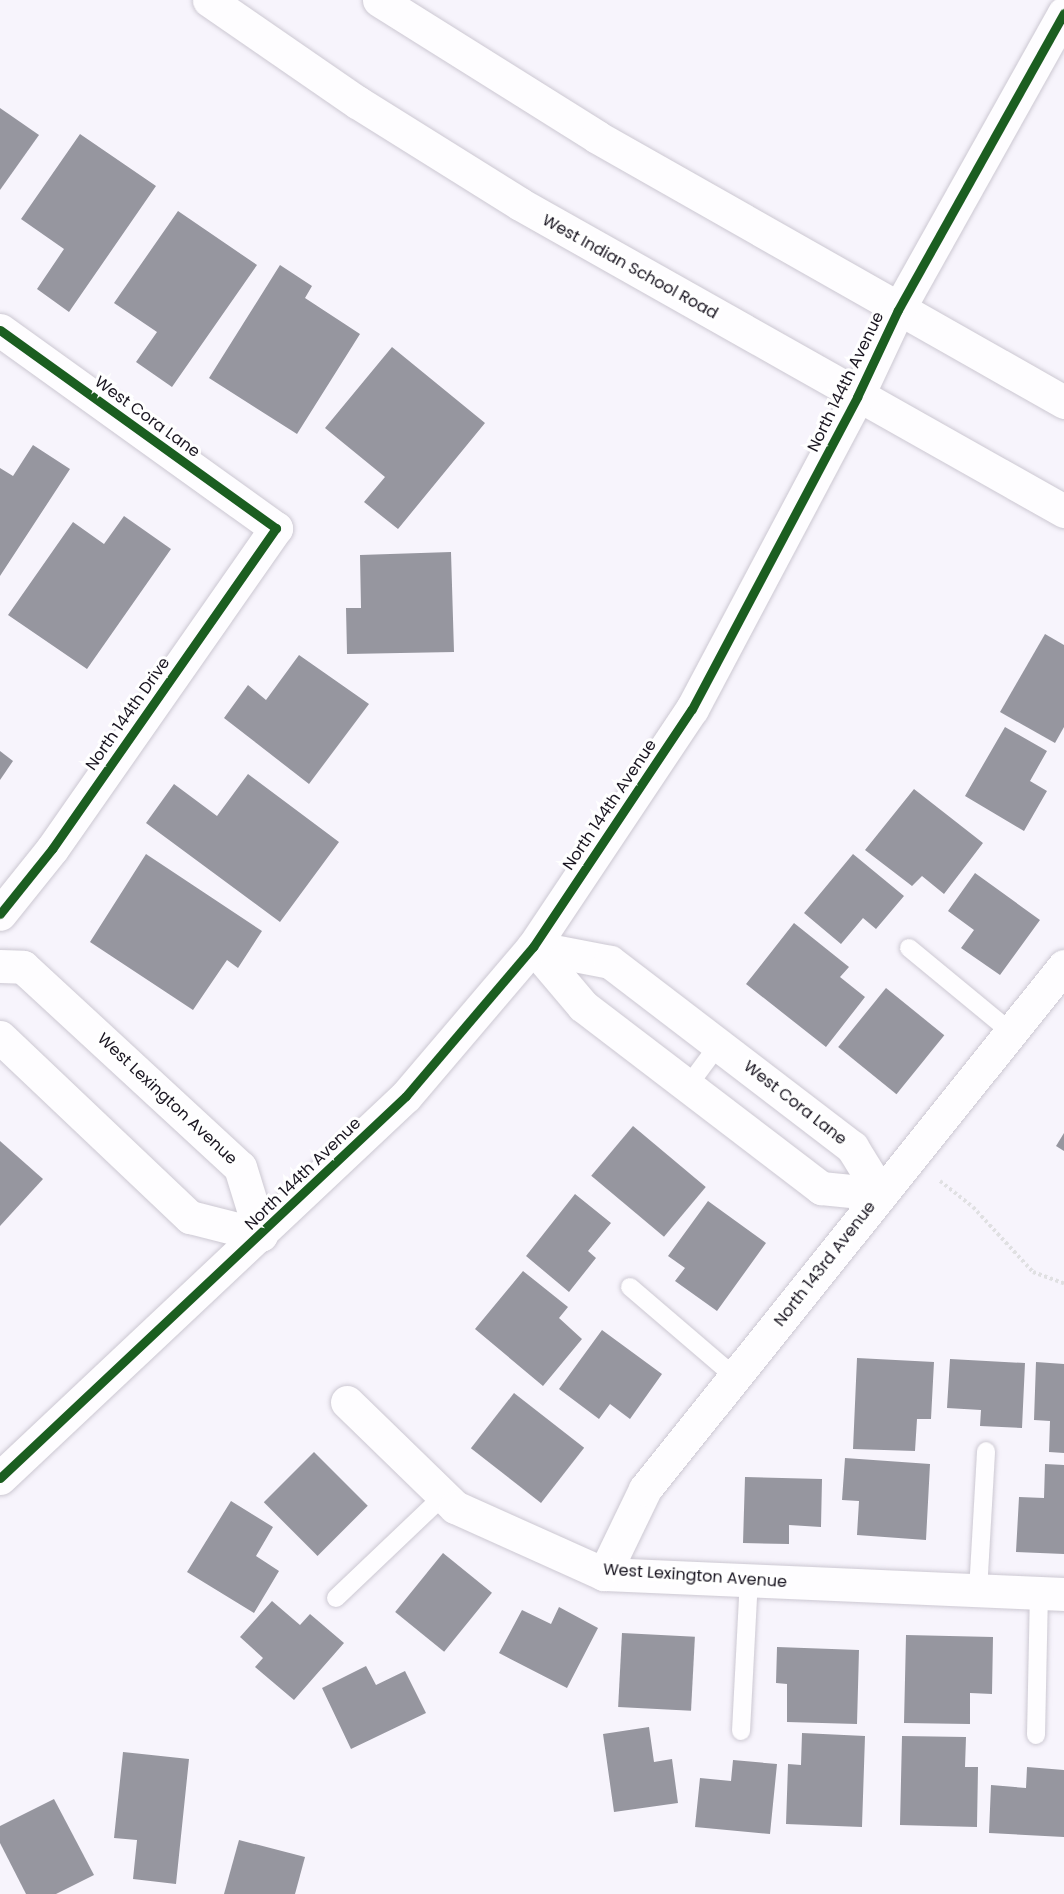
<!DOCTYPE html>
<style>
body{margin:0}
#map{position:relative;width:1064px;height:1894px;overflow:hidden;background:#f7f4fc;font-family:Poppins,sans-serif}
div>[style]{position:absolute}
.building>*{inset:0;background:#96969f;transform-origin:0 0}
.path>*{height:4px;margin-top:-2px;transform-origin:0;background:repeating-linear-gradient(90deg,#e0e0e2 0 3px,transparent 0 6px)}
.roads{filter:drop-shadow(0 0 2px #ccc8d2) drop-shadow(0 0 2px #ccc8d2)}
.service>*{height:18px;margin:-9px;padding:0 9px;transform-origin:9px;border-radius:9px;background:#fefdff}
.minor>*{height:33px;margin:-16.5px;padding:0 16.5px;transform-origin:16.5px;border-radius:16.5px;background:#fefdff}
.secondary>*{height:33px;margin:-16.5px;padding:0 16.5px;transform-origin:16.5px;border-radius:16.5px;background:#fefdff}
.cycleway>*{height:9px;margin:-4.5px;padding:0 4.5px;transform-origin:4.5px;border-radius:4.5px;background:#1b5e20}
span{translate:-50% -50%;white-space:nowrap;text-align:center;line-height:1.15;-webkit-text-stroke:6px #fff;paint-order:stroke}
.street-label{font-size:16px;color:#191520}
</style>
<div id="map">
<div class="building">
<i style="clip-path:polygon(0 108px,39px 135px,0 190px)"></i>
<i style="clip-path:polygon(80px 134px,156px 186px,69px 312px,37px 289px,64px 249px,21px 219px)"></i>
<i style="clip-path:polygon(178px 211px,257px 265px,172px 387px,136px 362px,157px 332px,114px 303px)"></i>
<i style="clip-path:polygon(280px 265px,312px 286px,305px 298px,360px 334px,297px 434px,209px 378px)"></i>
<i style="clip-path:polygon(392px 347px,485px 423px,398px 529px,364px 502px,385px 477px,325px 428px)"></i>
<i style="clip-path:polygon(33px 445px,70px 469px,0 576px,0 468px,13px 476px)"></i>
<i style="clip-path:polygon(124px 516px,171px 549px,87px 669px,8px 615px,73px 522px,104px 544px)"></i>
<i style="clip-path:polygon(451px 552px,454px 652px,347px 654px,346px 608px,361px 608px,360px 555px)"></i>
<i style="clip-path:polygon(1045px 634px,1064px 645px,1064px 727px,1055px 743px,1000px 712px)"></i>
<i style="clip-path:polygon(299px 655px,369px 704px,309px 784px,224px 718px,248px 685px,266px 700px)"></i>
<i style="clip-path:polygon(1005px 727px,1047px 751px,1030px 781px,1047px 791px,1024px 831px,965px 796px)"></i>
<i style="clip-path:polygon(0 751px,13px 761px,0 780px)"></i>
<i style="clip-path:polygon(248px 774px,339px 842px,280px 922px,146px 823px,174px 784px,217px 816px)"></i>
<i style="clip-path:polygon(914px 789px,983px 843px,944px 894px,922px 876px,912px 886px,865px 850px)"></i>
<i style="clip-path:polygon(146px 854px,262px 931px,238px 968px,227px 960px,193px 1010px,90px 942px)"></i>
<i style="clip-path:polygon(853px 854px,904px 896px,876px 929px,863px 918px,841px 944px,804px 913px)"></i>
<i style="clip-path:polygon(975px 873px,1040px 920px,1000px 975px,961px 948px,974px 930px,948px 911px)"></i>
<i style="clip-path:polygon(794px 923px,849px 967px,840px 977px,865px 997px,826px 1047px,746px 984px)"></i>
<i style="left:886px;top:988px;width:75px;height:76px;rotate:39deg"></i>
<i style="left:633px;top:1126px;width:95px;height:65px;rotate:40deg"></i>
<i style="clip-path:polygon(1064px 1133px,1064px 1151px,1056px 1146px)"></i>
<i style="clip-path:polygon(0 1141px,43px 1179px,0 1226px)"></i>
<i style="clip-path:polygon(575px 1194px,611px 1223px,588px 1251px,596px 1258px,569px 1292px,526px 1256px)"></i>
<i style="clip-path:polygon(708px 1201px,766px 1243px,717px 1311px,675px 1281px,685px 1268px,668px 1256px)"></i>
<i style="clip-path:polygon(523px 1271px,568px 1307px,559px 1318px,582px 1339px,543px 1386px,475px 1329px)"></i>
<i style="clip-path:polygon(602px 1330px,662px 1374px,630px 1419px,610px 1404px,599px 1419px,559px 1389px)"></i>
<i style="clip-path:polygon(857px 1358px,934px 1362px,931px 1419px,917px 1419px,915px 1451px,853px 1449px)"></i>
<i style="clip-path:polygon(950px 1359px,1025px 1363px,1022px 1428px,980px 1426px,981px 1410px,947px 1408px)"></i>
<i style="clip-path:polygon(1036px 1362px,1064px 1364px,1064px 1453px,1049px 1452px,1050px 1421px,1034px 1420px)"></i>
<i style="left:514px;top:1393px;width:89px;height:70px;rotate:38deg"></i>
<i style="left:314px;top:1452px;width:76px;height:71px;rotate:45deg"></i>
<i style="clip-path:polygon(845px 1458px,930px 1464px,926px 1540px,857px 1535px,859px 1501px,842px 1500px)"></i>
<i style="clip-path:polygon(1045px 1464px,1064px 1465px,1064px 1554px,1016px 1552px,1019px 1497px,1044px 1498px)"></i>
<i style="clip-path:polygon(745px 1477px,822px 1479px,821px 1527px,789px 1525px,789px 1544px,743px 1543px)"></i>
<i style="clip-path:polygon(231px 1501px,273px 1527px,256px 1556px,279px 1571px,254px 1613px,187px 1572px)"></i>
<i style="left:443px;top:1553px;width:63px;height:76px;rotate:39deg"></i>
<i style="clip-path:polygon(272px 1601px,300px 1625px,310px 1614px,344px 1643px,294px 1700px,255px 1667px,263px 1658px,240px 1637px)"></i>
<i style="clip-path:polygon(559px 1607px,598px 1628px,567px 1688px,499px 1653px,522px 1610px,551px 1624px)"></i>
<i style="left:622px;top:1633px;width:73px;height:74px;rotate:3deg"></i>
<i style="clip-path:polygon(906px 1635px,993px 1637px,992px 1694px,970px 1693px,970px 1724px,904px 1723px)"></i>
<i style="clip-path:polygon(777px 1647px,859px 1650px,857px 1724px,787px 1722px,787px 1684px,776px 1683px)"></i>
<i style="clip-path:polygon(366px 1666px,376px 1685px,405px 1671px,426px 1713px,351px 1749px,322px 1688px)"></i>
<i style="clip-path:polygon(649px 1727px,654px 1762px,672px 1759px,678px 1803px,614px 1812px,603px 1734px)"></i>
<i style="clip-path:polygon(802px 1733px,865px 1736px,862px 1827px,786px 1824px,788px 1764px,801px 1765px)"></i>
<i style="clip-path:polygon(902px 1736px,966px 1737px,965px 1767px,978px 1767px,977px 1827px,900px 1825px)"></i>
<i style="clip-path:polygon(123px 1752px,189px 1759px,176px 1884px,133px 1879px,137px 1840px,114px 1838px)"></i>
<i style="clip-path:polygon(733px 1760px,777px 1764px,770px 1834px,695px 1827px,700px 1778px,731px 1781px)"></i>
<i style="clip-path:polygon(1027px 1767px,1064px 1770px,1064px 1837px,989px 1833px,991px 1785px,1026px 1788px)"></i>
<i style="clip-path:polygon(54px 1799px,94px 1875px,56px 1894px,26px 1894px,0 1843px,0 1826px)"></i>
<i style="clip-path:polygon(239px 1840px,305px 1857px,295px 1894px,224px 1894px)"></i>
</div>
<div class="path">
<i style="left:940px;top:1181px;width:42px;rotate:38.2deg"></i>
<i style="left:973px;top:1207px;width:88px;rotate:47.3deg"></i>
<i style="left:1033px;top:1272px;width:33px;rotate:20deg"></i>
</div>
<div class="roads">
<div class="service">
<i style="left:909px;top:948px;width:132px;rotate:39.5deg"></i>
<i style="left:688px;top:1086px;width:52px;rotate:-53.6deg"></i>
<i style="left:630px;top:1287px;width:138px;rotate:40.6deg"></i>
<i style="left:978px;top:1591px;width:140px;rotate:-86.7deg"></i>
<i style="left:336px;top:1598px;width:148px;rotate:-43.6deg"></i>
<i style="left:741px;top:1731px;width:151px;rotate:-87deg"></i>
<i style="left:1036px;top:1735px;width:142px;rotate:-88.8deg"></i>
</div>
<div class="minor">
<i style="left:0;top:330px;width:340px;rotate:35.7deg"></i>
<i style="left:276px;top:528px;width:391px;rotate:124.9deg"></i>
<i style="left:52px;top:849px;width:83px;rotate:128.7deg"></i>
<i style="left:533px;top:947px;width:78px;rotate:11deg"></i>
<i style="left:610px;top:962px;width:305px;rotate:37.4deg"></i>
<i style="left:852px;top:1147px;width:55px;rotate:58.3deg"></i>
<i style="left:533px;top:947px;width:77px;rotate:49.7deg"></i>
<i style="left:583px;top:1006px;width:300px;rotate:37.4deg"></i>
<i style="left:821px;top:1188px;width:60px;rotate:5.7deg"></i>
<i style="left:0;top:966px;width:23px;rotate:2deg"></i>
<i style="left:23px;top:967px;width:295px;rotate:42.7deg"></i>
<i style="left:240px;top:1167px;width:71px;rotate:72.8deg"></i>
<i style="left:0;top:1037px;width:262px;rotate:43.5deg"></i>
<i style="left:190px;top:1217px;width:73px;rotate:14.2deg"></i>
<i style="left:347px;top:1402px;width:151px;rotate:44.2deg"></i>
<i style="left:455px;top:1507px;width:163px;rotate:24.2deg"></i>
<i style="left:604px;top:1574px;width:460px;rotate:2.5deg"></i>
<i style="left:604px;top:1574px;width:94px;rotate:-64.2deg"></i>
<i style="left:645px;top:1489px;width:670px;rotate:-51.3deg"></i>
</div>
<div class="secondary">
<i style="left:209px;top:0;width:180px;rotate:34.6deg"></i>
<i style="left:357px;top:102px;width:192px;rotate:32deg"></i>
<i style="left:520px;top:204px;width:625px;rotate:29.44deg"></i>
<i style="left:379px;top:0;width:257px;rotate:32.1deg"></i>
<i style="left:597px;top:137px;width:537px;rotate:29.57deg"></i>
<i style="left:0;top:1478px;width:557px;rotate:-43.26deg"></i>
<i style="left:406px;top:1096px;width:196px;rotate:-49.6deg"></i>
<i style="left:533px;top:947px;width:286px;rotate:-56.3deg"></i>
<i style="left:692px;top:709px;width:353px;rotate:-62.1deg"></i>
<i style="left:857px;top:397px;width:96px;rotate:-64.8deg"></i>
<i style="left:898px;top:310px;width:340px;rotate:-60.8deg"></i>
</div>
</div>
<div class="cycleway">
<i style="left:0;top:330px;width:340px;rotate:35.7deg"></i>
<i style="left:276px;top:528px;width:391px;rotate:124.9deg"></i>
<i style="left:52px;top:849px;width:83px;rotate:128.7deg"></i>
<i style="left:0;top:1478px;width:557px;rotate:-43.26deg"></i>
<i style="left:406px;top:1096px;width:196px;rotate:-49.6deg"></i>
<i style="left:533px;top:947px;width:286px;rotate:-56.3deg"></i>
<i style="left:692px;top:709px;width:353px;rotate:-62.1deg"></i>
<i style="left:857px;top:397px;width:96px;rotate:-64.8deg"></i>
<i style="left:898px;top:310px;width:340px;rotate:-60.8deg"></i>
</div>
<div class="street-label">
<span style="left:630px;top:267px;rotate:29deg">West Indian School Road</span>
<span style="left:846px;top:382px;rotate:-64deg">North 144th Avenue</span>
<span style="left:147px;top:417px;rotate:36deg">West Cora Lane</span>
<span style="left:128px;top:714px;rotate:-55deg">North 144th Drive</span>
<span style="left:610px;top:805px;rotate:-56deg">North 144th Avenue</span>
<span style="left:167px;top:1099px;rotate:43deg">West Lexington Avenue</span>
<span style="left:795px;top:1103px;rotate:38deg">West Cora Lane</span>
<span style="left:303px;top:1174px;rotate:-44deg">North 144th Avenue</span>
<span style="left:825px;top:1264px;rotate:-52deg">North 143rd Avenue</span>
<span style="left:695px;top:1576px;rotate:4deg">West Lexington Avenue</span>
</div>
</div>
